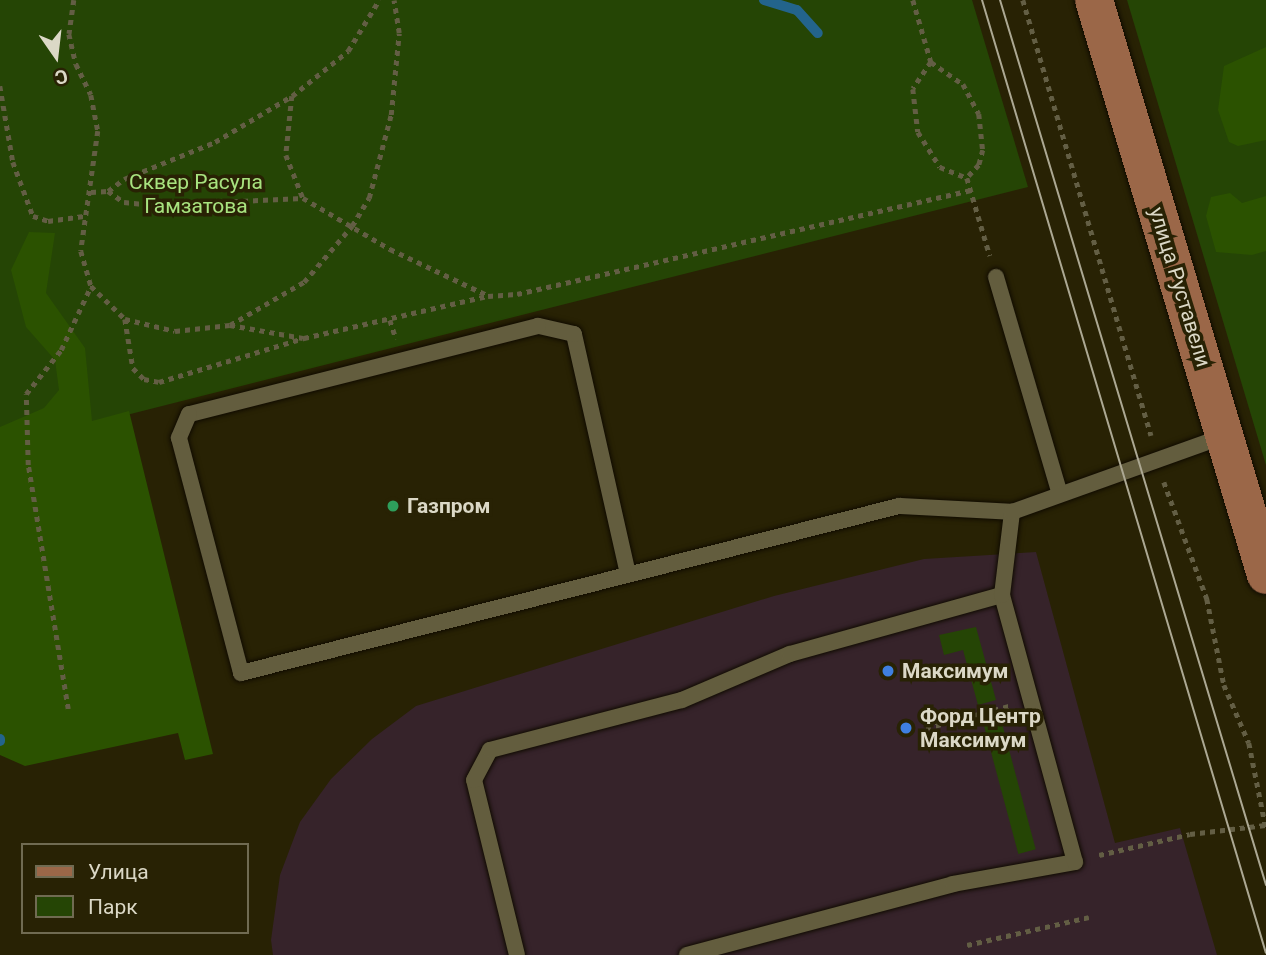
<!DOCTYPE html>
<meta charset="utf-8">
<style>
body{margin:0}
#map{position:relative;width:1266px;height:955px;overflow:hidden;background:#282204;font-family:Roboto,sans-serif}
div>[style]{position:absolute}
.commercial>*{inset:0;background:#36232a}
.green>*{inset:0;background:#254505;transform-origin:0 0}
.forest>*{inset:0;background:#2b5200}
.stream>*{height:10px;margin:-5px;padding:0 5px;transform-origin:5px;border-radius:5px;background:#23648c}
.path>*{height:4.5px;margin-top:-2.25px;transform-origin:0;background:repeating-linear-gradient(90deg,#635e44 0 5px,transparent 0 10px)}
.roads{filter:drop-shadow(0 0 2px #100b00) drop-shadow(0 0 2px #100b00)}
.service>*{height:16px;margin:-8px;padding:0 8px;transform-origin:8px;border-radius:8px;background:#635d3e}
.primary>*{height:38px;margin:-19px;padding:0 19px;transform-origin:19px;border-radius:19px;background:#9b6748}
.tram>*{height:2px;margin:-1px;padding:0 1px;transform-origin:1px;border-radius:1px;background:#aca893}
.dots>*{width:19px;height:19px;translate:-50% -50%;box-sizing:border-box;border:4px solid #282204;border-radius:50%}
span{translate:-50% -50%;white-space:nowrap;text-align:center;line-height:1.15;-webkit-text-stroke:7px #282204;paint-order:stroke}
.park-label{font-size:21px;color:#a8e37f}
.street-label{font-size:21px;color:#dbd8c6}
.poi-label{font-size:21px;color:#dbd8c6;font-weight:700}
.left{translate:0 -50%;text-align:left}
.legend{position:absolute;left:21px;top:843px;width:228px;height:91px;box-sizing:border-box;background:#282204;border:2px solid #706b52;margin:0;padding:9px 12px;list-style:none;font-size:21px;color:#dbd8c6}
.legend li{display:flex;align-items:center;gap:14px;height:35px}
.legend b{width:35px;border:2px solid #706b52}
.north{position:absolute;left:21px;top:21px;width:70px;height:70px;-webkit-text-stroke:5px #282204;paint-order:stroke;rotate:166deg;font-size:19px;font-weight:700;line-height:28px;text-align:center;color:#dbd8c6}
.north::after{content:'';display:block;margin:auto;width:24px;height:32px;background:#dbd8c6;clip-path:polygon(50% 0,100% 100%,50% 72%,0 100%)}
</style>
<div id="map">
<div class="commercial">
<i style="clip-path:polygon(1036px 552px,1115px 843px,1180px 828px,1217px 955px,273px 955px,271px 940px,280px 875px,300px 822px,331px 779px,372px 739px,416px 706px,774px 596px,924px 559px)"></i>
</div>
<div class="green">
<i style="clip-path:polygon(0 0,972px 0,1028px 187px,0 447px)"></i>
<i style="clip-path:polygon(1127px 0,1266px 0,1266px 465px)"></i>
<i style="clip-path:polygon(976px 627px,996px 700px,978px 705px,963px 650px,944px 655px,939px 635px)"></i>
<i style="left:1000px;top:716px;width:138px;height:18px;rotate:75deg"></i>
</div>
<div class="forest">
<i style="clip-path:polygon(1266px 47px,1266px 140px,1238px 146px,1229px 142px,1218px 110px,1224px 66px)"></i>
<i style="clip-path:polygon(1230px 193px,1242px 203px,1266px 196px,1266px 251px,1252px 255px,1216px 252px,1206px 216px,1211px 197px)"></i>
<i style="clip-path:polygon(29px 232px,55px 233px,46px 293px,85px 348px,92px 421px,129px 411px,213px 754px,185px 760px,178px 733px,25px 766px,0 755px,0 427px,44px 408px,59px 390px,55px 360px,26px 327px,11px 270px)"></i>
</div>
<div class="stream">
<i style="left:764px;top:0;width:34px;rotate:17deg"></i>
<i style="left:797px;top:10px;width:31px;rotate:48deg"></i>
<i style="left:0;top:739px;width:2px;rotate:90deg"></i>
</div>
<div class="path">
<i style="left:74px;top:0;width:34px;rotate:98deg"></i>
<i style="left:69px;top:34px;width:31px;rotate:77deg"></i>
<i style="left:76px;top:64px;width:34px;rotate:64deg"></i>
<i style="left:91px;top:95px;width:37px;rotate:79deg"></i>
<i style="left:98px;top:131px;width:121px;rotate:98.1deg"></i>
<i style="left:81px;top:251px;width:36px;rotate:74deg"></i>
<i style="left:91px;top:286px;width:47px;rotate:44.1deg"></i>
<i style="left:125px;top:319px;width:51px;rotate:13.5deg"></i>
<i style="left:175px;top:331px;width:55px;rotate:-6.2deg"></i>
<i style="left:230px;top:325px;width:86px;rotate:-30.2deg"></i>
<i style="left:304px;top:282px;width:74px;rotate:-49.4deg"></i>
<i style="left:352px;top:226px;width:33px;rotate:-59deg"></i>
<i style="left:369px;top:198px;width:86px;rotate:-75.2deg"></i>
<i style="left:391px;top:115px;width:82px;rotate:-84.4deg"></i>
<i style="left:399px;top:33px;width:33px;rotate:-99deg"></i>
<i style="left:913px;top:0;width:65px;rotate:73.8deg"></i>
<i style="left:931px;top:62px;width:39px;rotate:35deg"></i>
<i style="left:963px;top:84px;width:34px;rotate:62deg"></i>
<i style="left:979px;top:114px;width:36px;rotate:84deg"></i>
<i style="left:983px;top:150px;width:16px;rotate:105deg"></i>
<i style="left:979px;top:165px;width:18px;rotate:133deg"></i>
<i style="left:967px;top:178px;width:81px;rotate:73.6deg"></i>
<i style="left:1023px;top:0;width:454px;rotate:73.6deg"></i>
<i style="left:931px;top:62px;width:32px;rotate:124deg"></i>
<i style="left:913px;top:89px;width:43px;rotate:83.4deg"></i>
<i style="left:918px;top:132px;width:41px;rotate:57.8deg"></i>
<i style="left:940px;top:167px;width:29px;rotate:22deg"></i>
<i style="left:0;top:86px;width:77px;rotate:80.3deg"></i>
<i style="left:13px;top:162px;width:58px;rotate:69.7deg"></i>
<i style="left:33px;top:216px;width:16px;rotate:18deg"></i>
<i style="left:48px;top:221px;width:36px;rotate:-8deg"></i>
<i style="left:292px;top:96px;width:59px;rotate:95.8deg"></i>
<i style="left:286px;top:155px;width:46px;rotate:68.4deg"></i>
<i style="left:108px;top:191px;width:19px;rotate:35deg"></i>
<i style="left:124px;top:202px;width:29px;rotate:6deg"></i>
<i style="left:153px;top:205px;width:150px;rotate:-2.7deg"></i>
<i style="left:303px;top:198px;width:101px;rotate:30.4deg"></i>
<i style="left:390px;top:249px;width:107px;rotate:25.4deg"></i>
<i style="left:91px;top:192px;width:17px;rotate:-3deg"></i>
<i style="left:108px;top:191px;width:20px;rotate:-37deg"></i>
<i style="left:124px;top:179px;width:98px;rotate:-22.1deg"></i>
<i style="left:215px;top:142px;width:90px;rotate:-30.9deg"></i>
<i style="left:292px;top:96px;width:72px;rotate:-38.8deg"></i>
<i style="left:348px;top:51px;width:60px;rotate:-58.7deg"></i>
<i style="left:125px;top:319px;width:50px;rotate:80.7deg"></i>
<i style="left:133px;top:368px;width:16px;rotate:45deg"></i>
<i style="left:144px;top:379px;width:15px;rotate:11deg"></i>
<i style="left:159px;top:382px;width:152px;rotate:-16.9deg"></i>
<i style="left:304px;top:338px;width:189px;rotate:-12.9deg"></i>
<i style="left:488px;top:296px;width:29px;rotate:-4deg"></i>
<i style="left:517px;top:294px;width:466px;rotate:-12.9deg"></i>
<i style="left:390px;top:320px;width:20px;rotate:72deg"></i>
<i style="left:230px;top:325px;width:74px;rotate:10.1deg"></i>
<i style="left:1164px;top:482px;width:125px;rotate:69.8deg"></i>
<i style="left:1207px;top:599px;width:88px;rotate:78.8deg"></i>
<i style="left:1224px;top:685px;width:63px;rotate:66.7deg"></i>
<i style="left:1249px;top:743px;width:87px;rotate:78.7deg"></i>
<i style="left:68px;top:709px;width:247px;rotate:-99.3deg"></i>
<i style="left:28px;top:465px;width:71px;rotate:-91.6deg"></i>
<i style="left:26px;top:394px;width:56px;rotate:-51.5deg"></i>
<i style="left:61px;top:350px;width:71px;rotate:-64.9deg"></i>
<i style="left:926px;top:728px;width:86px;rotate:-14.8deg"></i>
<i style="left:1099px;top:855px;width:93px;rotate:-13deg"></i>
<i style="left:1190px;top:834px;width:76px;rotate:-6.8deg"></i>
<i style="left:967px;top:945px;width:125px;rotate:-12.9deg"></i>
</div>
<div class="roads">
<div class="service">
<i style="left:996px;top:277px;width:226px;rotate:73.6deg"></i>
<i style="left:628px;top:574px;width:246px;rotate:-102.7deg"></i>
<i style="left:574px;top:334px;width:37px;rotate:-167deg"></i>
<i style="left:538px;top:326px;width:360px;rotate:165.8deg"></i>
<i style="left:189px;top:414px;width:26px;rotate:113deg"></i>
<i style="left:179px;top:438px;width:243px;rotate:75.2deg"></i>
<i style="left:241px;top:673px;width:679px;rotate:-14.24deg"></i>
<i style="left:899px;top:506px;width:113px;rotate:3deg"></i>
<i style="left:517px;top:955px;width:180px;rotate:-103.8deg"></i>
<i style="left:474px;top:780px;width:34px;rotate:-62deg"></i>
<i style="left:490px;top:750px;width:198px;rotate:-14.6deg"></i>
<i style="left:682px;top:700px;width:117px;rotate:-23.1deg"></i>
<i style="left:790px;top:654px;width:220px;rotate:-15.6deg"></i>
<i style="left:687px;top:955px;width:275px;rotate:-14.9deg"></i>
<i style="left:953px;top:884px;width:124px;rotate:-10.2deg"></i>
<i style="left:1075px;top:862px;width:277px;rotate:-105.3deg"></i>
<i style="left:1002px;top:595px;width:84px;rotate:-83.1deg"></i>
<i style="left:1012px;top:512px;width:225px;rotate:-19.7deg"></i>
</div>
<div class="primary">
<i style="left:1094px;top:0;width:600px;rotate:73.35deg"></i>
</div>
</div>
<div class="tram">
<i style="left:982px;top:0;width:994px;rotate:73.41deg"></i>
<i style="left:1000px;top:0;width:924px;rotate:73.27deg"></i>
</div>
<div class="dots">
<i style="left:393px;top:506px;background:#2e9e5b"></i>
<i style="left:888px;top:671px;background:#3f7fe0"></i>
<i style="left:906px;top:728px;background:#3f7fe0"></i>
</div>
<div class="park-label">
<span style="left:196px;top:194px">Сквер Расула<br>Гамзатова</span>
</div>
<div class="street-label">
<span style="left:1180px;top:287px;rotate:73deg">улица Руставели</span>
</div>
<div class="poi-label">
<span class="left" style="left:407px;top:506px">Газпром</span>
<span class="left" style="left:902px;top:671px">Максимум</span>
<span class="left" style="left:920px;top:728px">Форд Центр<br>Максимум</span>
</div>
<ul class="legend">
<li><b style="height:9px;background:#9b6748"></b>Улица</li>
<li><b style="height:19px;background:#254505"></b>Парк</li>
</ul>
<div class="north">С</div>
</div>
